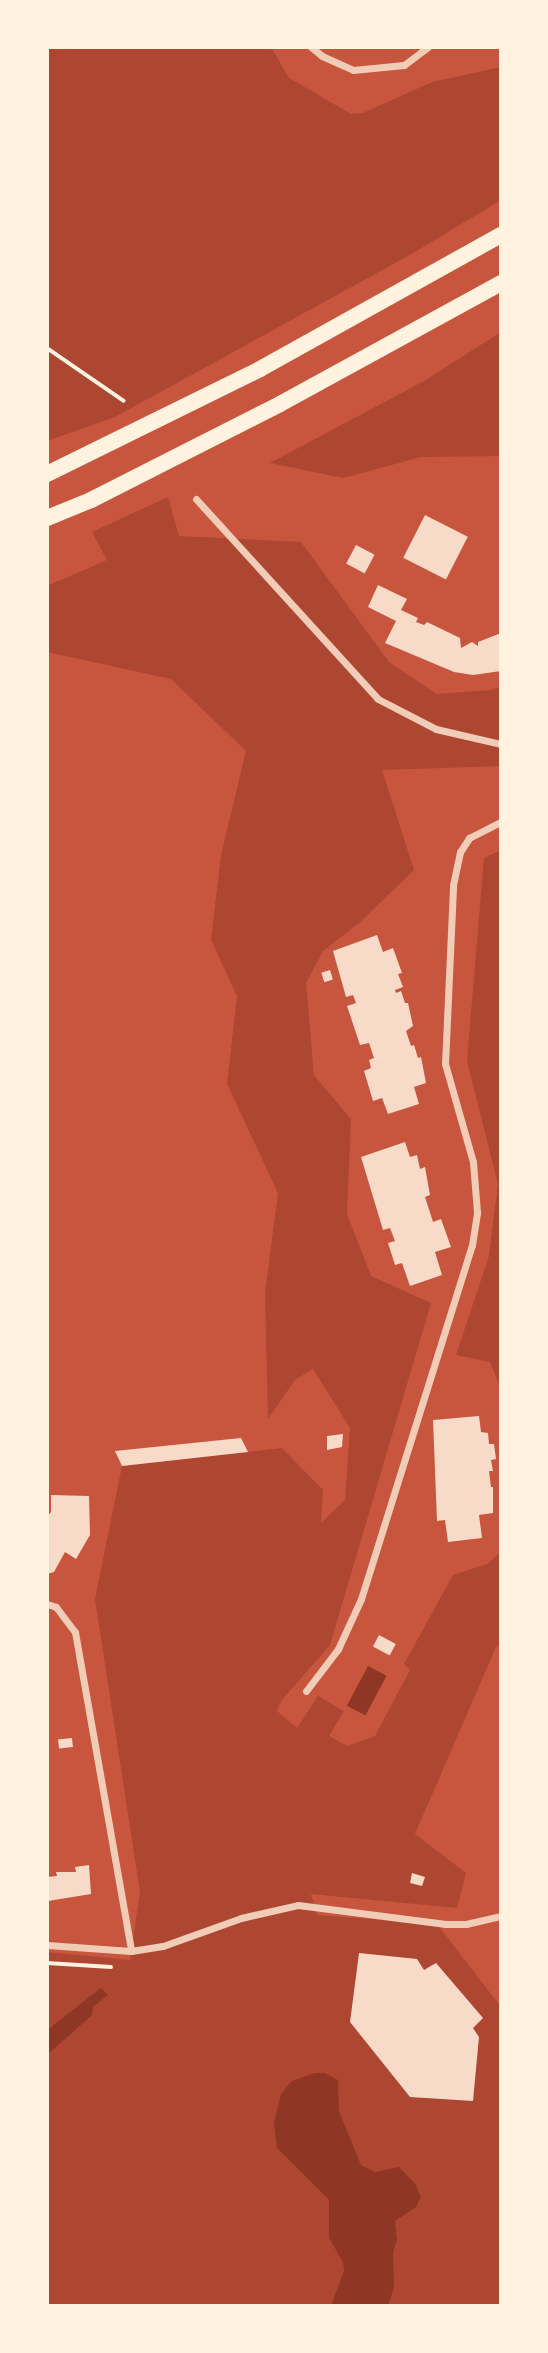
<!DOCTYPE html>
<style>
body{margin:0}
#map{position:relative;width:548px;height:2353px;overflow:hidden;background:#c8553d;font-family:Quicksand,sans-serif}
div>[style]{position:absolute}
.green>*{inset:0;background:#ae4732}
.water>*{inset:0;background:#8f3625;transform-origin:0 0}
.building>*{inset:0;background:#f7dbc8;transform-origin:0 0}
.path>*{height:3.5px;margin:-1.75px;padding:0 1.75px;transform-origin:1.75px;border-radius:1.75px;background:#fff3e0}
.minor>*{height:7px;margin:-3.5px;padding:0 3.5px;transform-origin:3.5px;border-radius:3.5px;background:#f1ccb7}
.motorway>*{height:16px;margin:-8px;padding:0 8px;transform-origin:8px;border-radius:8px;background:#fff3e0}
span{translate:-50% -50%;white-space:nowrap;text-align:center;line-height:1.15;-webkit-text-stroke:7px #fff3e0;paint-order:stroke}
.frame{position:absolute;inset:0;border:49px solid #fff3e0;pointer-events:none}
</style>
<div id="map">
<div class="green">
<i style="clip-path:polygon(47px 47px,271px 47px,289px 78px,351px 114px,363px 113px,432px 82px,501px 67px,501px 200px,415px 252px,115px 417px,47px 441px)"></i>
<i style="clip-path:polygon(501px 332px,501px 456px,421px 457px,343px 478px,270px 463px,424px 381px)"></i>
<i style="clip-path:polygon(168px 497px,179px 536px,301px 542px,389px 662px,437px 694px,491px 690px,501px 687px,501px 766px,382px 770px,414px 870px,359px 923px,323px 951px,306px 983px,314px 1075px,351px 1119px,347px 1214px,371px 1276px,431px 1303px,330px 1645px,281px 1701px,277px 1711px,297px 1728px,318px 1696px,344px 1711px,329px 1736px,347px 1746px,375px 1736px,410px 1670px,404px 1664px,453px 1575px,487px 1564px,501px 1552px,501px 1643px,496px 1647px,415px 1834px,466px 1873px,457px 1908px,311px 1894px,317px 1915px,437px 1924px,501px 2007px,501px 2306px,47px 2306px,47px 1952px,130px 1960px,140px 1892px,95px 1599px,122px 1466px,282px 1448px,323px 1490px,321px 1523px,345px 1500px,350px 1428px,313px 1369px,295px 1380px,268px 1419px,265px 1293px,278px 1193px,227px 1084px,237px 996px,211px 940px,221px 855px,246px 751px,171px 679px,47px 652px,47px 586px,107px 560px,92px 532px)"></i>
<i style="clip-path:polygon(501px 850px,501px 1389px,490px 1362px,456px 1355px,489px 1256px,498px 1184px,467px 1061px,484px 858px)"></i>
</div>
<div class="water">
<i style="left:368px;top:1666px;width:21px;height:45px;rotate:28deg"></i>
<i style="clip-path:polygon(101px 1988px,108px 1995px,93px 2007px,92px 2015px,47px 2055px,47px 2030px)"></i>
<i style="clip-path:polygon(315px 2073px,325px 2073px,338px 2080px,339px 2111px,361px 2165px,375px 2172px,399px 2167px,416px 2185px,421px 2197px,416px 2207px,395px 2221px,397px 2240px,393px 2252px,394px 2287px,388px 2306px,331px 2306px,344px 2271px,343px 2262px,329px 2238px,329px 2200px,277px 2148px,274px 2123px,281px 2094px,292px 2081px)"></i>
</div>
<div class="building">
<i style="left:425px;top:515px;width:48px;height:48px;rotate:27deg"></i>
<i style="left:356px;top:545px;width:21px;height:21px;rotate:28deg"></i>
<i style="clip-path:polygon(378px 585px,407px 599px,401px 610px,418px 618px,416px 622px,424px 625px,427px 622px,460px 638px,461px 648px,472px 642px,478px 646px,478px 642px,501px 633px,501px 671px,473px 675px,454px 672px,385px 643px,396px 621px,368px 607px)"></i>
<i style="clip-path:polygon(377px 935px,383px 952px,393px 948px,402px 973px,398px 974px,403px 987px,395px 990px,396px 993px,401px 991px,405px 1003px,408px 1003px,413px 1026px,406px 1031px,411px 1046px,414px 1045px,418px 1058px,421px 1057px,426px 1083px,414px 1087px,419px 1104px,388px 1114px,382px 1098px,373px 1101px,364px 1071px,371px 1068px,369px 1060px,374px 1058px,369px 1043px,360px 1045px,347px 1006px,356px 1003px,353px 995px,346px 997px,333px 951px)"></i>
<i style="left:330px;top:970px;width:10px;height:9px;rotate:73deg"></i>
<i style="clip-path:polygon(405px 1142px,410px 1157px,417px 1155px,420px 1169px,425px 1167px,430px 1195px,425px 1197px,433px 1222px,441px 1219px,451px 1247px,435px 1252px,442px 1275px,410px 1286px,402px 1263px,395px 1265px,388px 1243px,395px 1241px,390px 1228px,383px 1230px,361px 1157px)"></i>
<i style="clip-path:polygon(479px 1416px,481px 1432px,488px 1433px,489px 1444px,494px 1444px,496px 1459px,491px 1460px,493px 1471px,489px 1471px,491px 1487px,493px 1487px,493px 1513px,479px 1515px,482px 1538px,448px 1542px,445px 1520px,437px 1521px,433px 1420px)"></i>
<i style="clip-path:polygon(343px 1434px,342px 1447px,327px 1450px,327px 1436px)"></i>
<i style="clip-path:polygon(241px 1438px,248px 1452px,122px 1466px,115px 1451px)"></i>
<i style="clip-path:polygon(51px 1495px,89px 1496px,90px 1535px,76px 1559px,65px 1552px,54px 1572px,47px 1574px,47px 1517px,51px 1512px)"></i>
<i style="left:379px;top:1635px;width:19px;height:13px;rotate:28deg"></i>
<i style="left:72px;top:1738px;width:9px;height:14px;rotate:84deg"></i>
<i style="clip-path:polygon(89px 1865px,91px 1894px,48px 1901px,47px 1877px,57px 1876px,56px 1872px,76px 1872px,75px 1867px)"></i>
<i style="clip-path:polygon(412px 1873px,425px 1877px,422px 1886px,410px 1883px)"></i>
<i style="clip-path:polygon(359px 1953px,417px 1959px,424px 1970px,436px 1963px,483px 2018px,473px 2028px,479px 2037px,473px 2101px,410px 2097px,350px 2022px)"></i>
</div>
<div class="path">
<i style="left:47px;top:348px;width:93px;rotate:34.5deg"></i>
<i style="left:47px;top:1963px;width:64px;rotate:3.6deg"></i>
</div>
<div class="minor">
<i style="left:311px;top:47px;width:14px;rotate:39deg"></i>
<i style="left:322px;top:56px;width:34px;rotate:24deg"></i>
<i style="left:353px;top:70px;width:51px;rotate:-5.6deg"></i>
<i style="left:404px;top:65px;width:30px;rotate:-37deg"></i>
<i style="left:196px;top:499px;width:270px;rotate:47.7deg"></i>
<i style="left:378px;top:699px;width:65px;rotate:27.3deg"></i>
<i style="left:436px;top:729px;width:67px;rotate:13deg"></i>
<i style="left:47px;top:1604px;width:9px;rotate:18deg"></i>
<i style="left:56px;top:1607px;width:31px;rotate:53deg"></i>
<i style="left:75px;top:1632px;width:324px;rotate:80deg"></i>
<i style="left:306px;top:1691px;width:53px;rotate:-52.7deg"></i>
<i style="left:338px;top:1649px;width:55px;rotate:-65.3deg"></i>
<i style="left:361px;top:1599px;width:371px;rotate:-72.6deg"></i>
<i style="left:472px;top:1245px;width:33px;rotate:-81deg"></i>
<i style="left:477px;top:1212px;width:50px;rotate:-94.6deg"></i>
<i style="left:473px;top:1162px;width:102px;rotate:-105.9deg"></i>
<i style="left:445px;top:1064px;width:179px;rotate:-87.4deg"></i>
<i style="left:453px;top:885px;width:34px;rotate:-78deg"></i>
<i style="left:460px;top:852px;width:17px;rotate:-57deg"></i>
<i style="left:469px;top:838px;width:36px;rotate:-27deg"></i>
<i style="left:47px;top:1945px;width:84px;rotate:4.1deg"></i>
<i style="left:131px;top:1951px;width:32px;rotate:-9deg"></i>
<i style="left:163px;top:1946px;width:83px;rotate:-19.7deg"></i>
<i style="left:241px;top:1918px;width:58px;rotate:-12.8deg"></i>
<i style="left:298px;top:1905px;width:149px;rotate:7.3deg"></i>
<i style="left:446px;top:1924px;width:20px"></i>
<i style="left:466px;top:1924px;width:36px;rotate:-13deg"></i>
</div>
<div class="motorway">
<i style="left:47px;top:474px;width:237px;rotate:-26.2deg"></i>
<i style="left:260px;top:369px;width:276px;rotate:-29.1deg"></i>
<i style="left:47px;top:518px;width:48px;rotate:-22.2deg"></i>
<i style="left:91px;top:500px;width:212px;rotate:-26.9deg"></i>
<i style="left:280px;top:404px;width:252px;rotate:-28.7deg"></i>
</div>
<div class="frame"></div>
</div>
